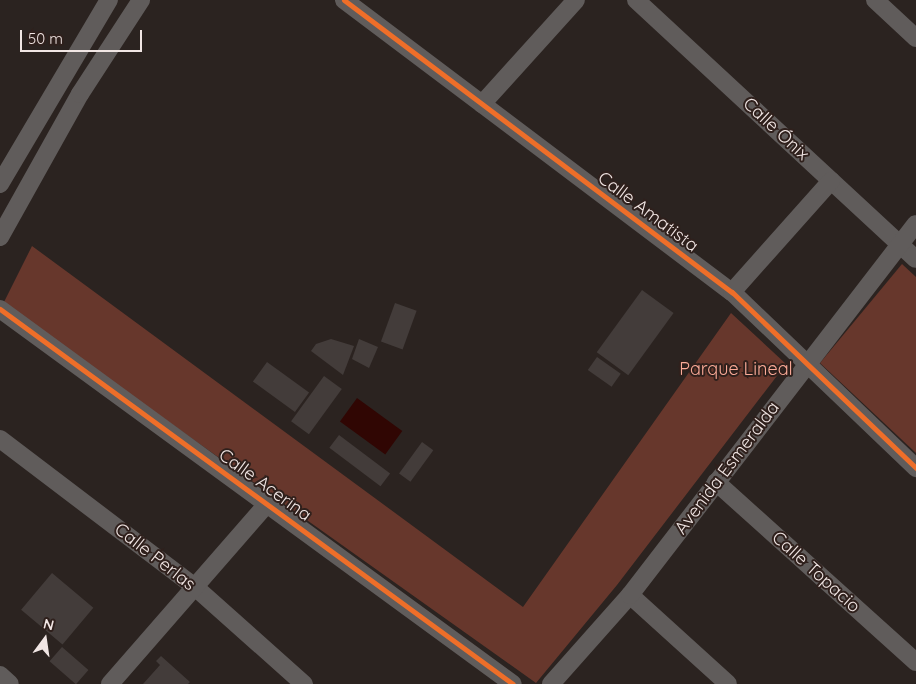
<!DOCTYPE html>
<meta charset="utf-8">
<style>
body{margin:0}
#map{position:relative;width:916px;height:684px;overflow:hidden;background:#2b2320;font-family:Quicksand,sans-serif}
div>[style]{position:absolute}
.green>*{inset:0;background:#67372c}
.water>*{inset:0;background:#300603;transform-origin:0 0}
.building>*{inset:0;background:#433c3a;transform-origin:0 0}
.minor>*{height:18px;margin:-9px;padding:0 9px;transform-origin:9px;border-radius:9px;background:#605c5b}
.cycleway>*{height:5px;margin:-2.5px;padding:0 2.5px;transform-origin:2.5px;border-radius:2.5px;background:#ee6e29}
span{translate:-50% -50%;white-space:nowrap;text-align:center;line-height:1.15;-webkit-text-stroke:4px #2f201c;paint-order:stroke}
.street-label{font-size:18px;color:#f1e6e4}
.park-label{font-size:18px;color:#fcab98}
.north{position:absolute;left:20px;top:614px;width:50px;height:50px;-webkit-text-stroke:4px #2f201c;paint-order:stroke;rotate:14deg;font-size:14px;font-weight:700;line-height:20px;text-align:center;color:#f1e6e4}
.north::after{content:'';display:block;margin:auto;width:18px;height:22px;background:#f1e6e4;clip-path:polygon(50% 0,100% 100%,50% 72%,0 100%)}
.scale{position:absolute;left:20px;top:30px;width:122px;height:22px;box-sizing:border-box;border:2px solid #f1e6e4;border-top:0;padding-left:6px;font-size:15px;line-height:18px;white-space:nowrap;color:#f1e6e4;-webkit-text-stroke:4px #2f201c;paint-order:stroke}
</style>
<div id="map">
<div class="green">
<i style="clip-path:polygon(32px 246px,523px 607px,731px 313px,786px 364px,617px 585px,536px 683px,3px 304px)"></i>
<i style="clip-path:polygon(902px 264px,916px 277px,916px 453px,820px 363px)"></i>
</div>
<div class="water">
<i style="left:357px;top:398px;width:56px;height:29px;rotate:36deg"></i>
</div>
<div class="building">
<i style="left:642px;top:290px;width:39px;height:77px;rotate:36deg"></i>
<i style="left:395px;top:303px;width:23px;height:41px;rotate:20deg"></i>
<i style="clip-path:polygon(331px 339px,354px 346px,343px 375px,311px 351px,316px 344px)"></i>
<i style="clip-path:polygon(359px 339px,378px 347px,369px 368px,352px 359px)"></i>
<i style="left:597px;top:357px;width:29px;height:16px;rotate:35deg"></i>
<i style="left:267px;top:362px;width:52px;height:24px;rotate:36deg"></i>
<i style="left:324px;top:376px;width:22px;height:56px;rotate:36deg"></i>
<i style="left:339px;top:435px;width:64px;height:16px;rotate:37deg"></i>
<i style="left:422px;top:442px;width:14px;height:39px;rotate:36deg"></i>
<i style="left:52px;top:573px;width:54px;height:48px;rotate:40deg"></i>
<i style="left:62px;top:647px;width:35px;height:19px;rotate:41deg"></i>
<i style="clip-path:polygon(161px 656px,190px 682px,188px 684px,143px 684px,160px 665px,156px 661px)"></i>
</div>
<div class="minor">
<i style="left:344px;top:0;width:486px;rotate:37deg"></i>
<i style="left:732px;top:292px;width:255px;rotate:43.7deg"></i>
<i style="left:636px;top:0;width:381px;rotate:42.8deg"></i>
<i style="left:875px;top:0;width:56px;rotate:42.8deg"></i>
<i style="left:482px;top:104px;width:140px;rotate:-47.9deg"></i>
<i style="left:0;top:184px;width:214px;rotate:-59.4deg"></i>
<i style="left:0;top:237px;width:164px;rotate:-60.8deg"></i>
<i style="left:80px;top:94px;width:112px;rotate:-57deg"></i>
<i style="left:732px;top:292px;width:149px;rotate:-48.3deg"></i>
<i style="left:0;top:309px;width:635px;rotate:36.17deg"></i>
<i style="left:0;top:439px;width:245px;rotate:37.2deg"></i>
<i style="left:195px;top:587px;width:146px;rotate:41.7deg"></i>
<i style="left:716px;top:482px;width:269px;rotate:42deg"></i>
<i style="left:630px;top:595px;width:132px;rotate:42.2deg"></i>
<i style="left:0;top:675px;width:13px;rotate:42deg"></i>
<i style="left:110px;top:684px;width:239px;rotate:-48.9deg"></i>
<i style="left:551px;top:684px;width:119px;rotate:-48.4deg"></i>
<i style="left:630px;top:595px;width:468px;rotate:-52.4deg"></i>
</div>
<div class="cycleway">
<i style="left:344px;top:0;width:486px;rotate:37deg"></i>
<i style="left:732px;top:292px;width:255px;rotate:43.7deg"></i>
<i style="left:0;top:309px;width:635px;rotate:36.17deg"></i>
</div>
<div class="street-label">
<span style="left:776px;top:129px;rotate:43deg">Calle Ónix</span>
<span style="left:648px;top:212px;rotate:37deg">Calle Amatista</span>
<span style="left:727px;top:468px;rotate:-53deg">Avenida Esmeralda</span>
<span style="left:265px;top:485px;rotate:36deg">Calle Acerina</span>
<span style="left:155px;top:557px;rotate:38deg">Calle Perlas</span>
<span style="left:816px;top:572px;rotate:42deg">Calle Topacio</span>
</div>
<div class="park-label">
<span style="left:736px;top:369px">Parque Lineal</span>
</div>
<div class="north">N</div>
<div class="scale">50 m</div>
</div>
